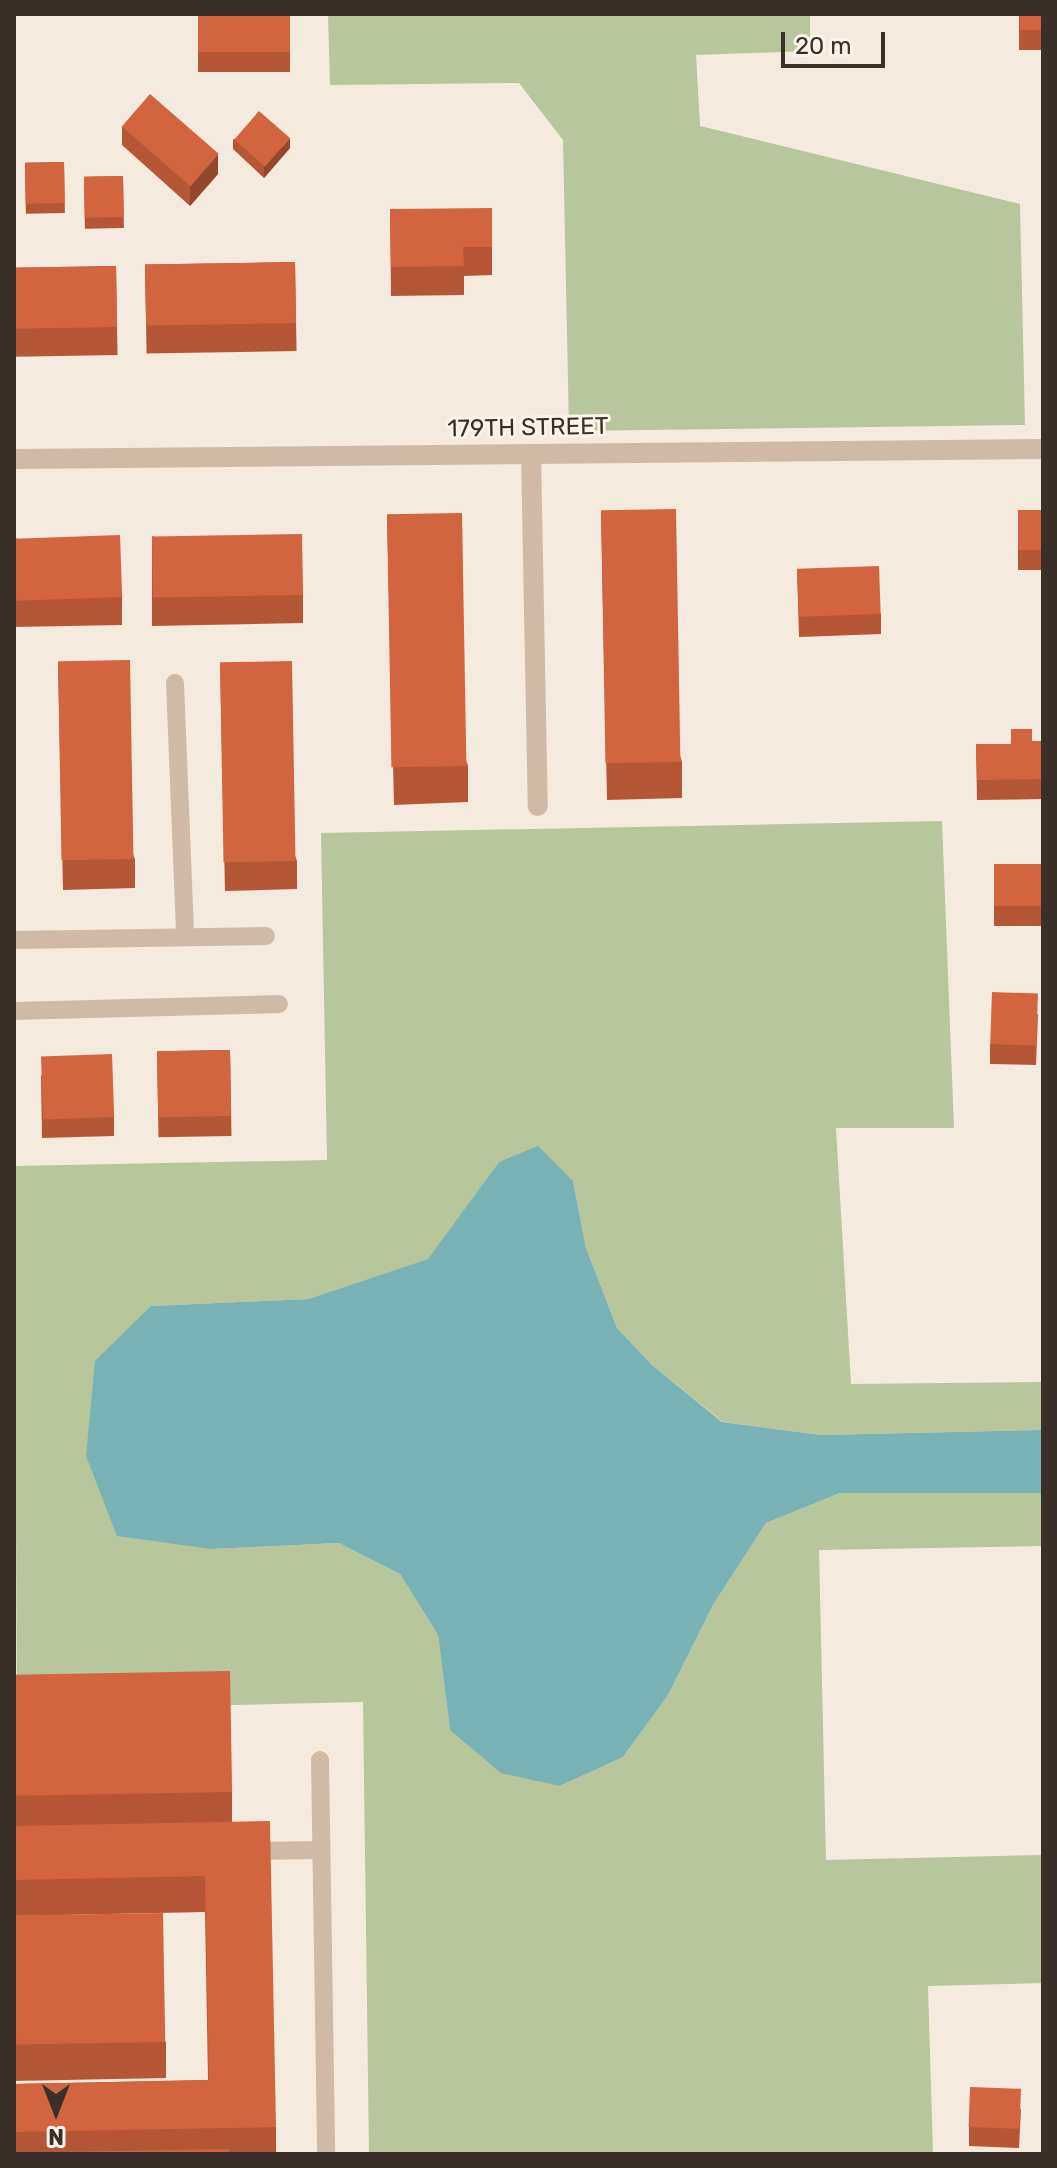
<!DOCTYPE html>
<style>
body{margin:0}
#map{position:relative;width:1057px;height:2168px;overflow:hidden;background:#f5eade;font-family:Rubik,sans-serif}
div>[style]{position:absolute}
.green>*{inset:0;background:#b7c69b}
.water>*{inset:0;background:#79b2b5}
.lane>*{height:18px;margin:-9px;padding:0 9px;transform-origin:9px;border-radius:9px;background:#cfbaa8}
.street>*{height:20px;margin:-10px;padding:0 10px;transform-origin:10px;border-radius:10px;background:#cfbaa8}
.wall>*{inset:0;background:#b55736;transform-origin:0 0}
.shaded-wall>*{inset:0;background:#93472c}
.building>*{inset:0;background:#d2653f;transform-origin:0 0}
span{translate:-50% -50%;white-space:nowrap;text-align:center;line-height:1.15;-webkit-text-stroke:6px #fcf4eb;paint-order:stroke}
.street-label{font-size:24px;color:#3b2f29}
.frame{position:absolute;inset:0;border:16px solid #3b2f29;pointer-events:none}
.north{position:absolute;left:16px;top:2072px;width:80px;height:80px;-webkit-text-stroke:6px #fcf4eb;paint-order:stroke;rotate:180deg;font-size:22px;font-weight:700;line-height:32px;text-align:center;color:#3b2f29}
.north::after{content:'';display:block;margin:auto;width:28px;height:36px;background:#3b2f29;clip-path:polygon(50% 0,100% 100%,50% 72%,0 100%)}
.scale{position:absolute;left:781px;top:32px;width:104px;height:36px;box-sizing:border-box;border:4px solid #3b2f29;border-top:0;padding-left:10px;font-size:24px;line-height:28px;white-space:nowrap;color:#3b2f29;-webkit-text-stroke:6px #fcf4eb;paint-order:stroke}
</style>
<div id="map">
<div class="green">
<i style="clip-path:polygon(328px 14px,810px 14px,810px 51px,696px 55px,700px 126px,1020px 204px,1025px 425px,569px 431px,563px 140px,519px 83px,330px 85px)"></i>
<i style="clip-path:polygon(942px 821px,954px 1128px,836px 1128px,851px 1384px,1043px 1382px,1043px 1430px,821px 1435px,723px 1422px,652px 1365px,617px 1328px,586px 1248px,573px 1181px,499px 1162px,429px 1259px,308px 1299px,151px 1306px,212px 1549px,339px 1543px,400px 1574px,438px 1635px,450px 1730px,560px 1786px,623px 1757px,668px 1695px,713px 1605px,766px 1523px,840px 1493px,1043px 1493px,1043px 1546px,819px 1550px,826px 1860px,1043px 1855px,1043px 1983px,928px 1986px,933px 2154px,369px 2154px,363px 1702px,17px 1710px,14px 1166px,327px 1160px,321px 833px)"></i>
</div>
<div class="water">
<i style="clip-path:polygon(538px 1146px,573px 1181px,586px 1248px,617px 1328px,652px 1365px,722px 1422px,821px 1435px,1043px 1430px,1043px 1493px,840px 1493px,766px 1523px,713px 1605px,668px 1695px,623px 1757px,560px 1786px,501px 1773px,450px 1730px,438px 1635px,400px 1574px,339px 1543px,212px 1549px,117px 1536px,86px 1456px,95px 1361px,151px 1306px,308px 1299px,428px 1259px,499px 1162px)"></i>
</div>
<div class="lane">
<i style="left:175px;top:683px;width:254px;rotate:87.7deg"></i>
<i style="left:14px;top:940px;width:252px;rotate:-0.9deg"></i>
<i style="left:14px;top:1011px;width:265px;rotate:-1.5deg"></i>
<i style="left:320px;top:1760px;width:394px;rotate:89.1deg"></i>
<i style="left:249px;top:1851px;width:71px;rotate:-0.8deg"></i>
</div>
<div class="street">
<i style="left:531px;top:454px;width:352px;rotate:88.9deg"></i>
<i style="left:14px;top:459px;width:1029px;rotate:-0.56deg"></i>
</div>
<div class="wall">
<i style="left:198px;top:14px;width:92px;height:58px"></i>
<i style="left:1019px;top:14px;width:24px;height:36px"></i>
<i style="clip-path:polygon(122px 126px,218px 174px,190px 206px,122px 145px)"></i>
<i style="clip-path:polygon(233px 139px,290px 148px,264px 178px,233px 149px)"></i>
<i style="left:64px;top:162px;width:51px;height:39px;rotate:89deg"></i>
<i style="left:123px;top:176px;width:52px;height:39px;rotate:89deg"></i>
<i style="clip-path:polygon(390px 209px,492px 247px,492px 275px,464px 276px,464px 295px,391px 296px)"></i>
<i style="left:295px;top:262px;width:89px;height:150px;rotate:89deg"></i>
<i style="left:116px;top:266px;width:89px;height:102px;rotate:89deg"></i>
<i style="clip-path:polygon(601px 510px,682px 762px,682px 798px,607px 800px)"></i>
<i style="left:1018px;top:510px;width:25px;height:60px"></i>
<i style="clip-path:polygon(387px 515px,468px 766px,468px 802px,394px 805px)"></i>
<i style="clip-path:polygon(152px 536px,303px 595px,303px 623px,152px 626px)"></i>
<i style="clip-path:polygon(14px 537px,122px 597px,122px 625px,14px 627px)"></i>
<i style="clip-path:polygon(797px 569px,881px 614px,881px 634px,799px 637px)"></i>
<i style="clip-path:polygon(58px 662px,135px 859px,135px 888px,63px 890px)"></i>
<i style="clip-path:polygon(220px 663px,297px 861px,297px 889px,225px 891px)"></i>
<i style="clip-path:polygon(1032px 741px,1043px 741px,1043px 799px,977px 800px,976px 744px,1011px 744px)"></i>
<i style="left:1043px;top:864px;width:62px;height:49px;rotate:90deg"></i>
<i style="clip-path:polygon(1038px 1014px,1036px 1065px,990px 1064px,990px 1044px)"></i>
<i style="left:230px;top:1050px;width:86px;height:73px;rotate:89deg"></i>
<i style="clip-path:polygon(41px 1075px,114px 1117px,114px 1136px,42px 1138px)"></i>
<i style="clip-path:polygon(14px 1675px,232px 1792px,232px 1821px,276px 2127px,276px 2154px,14px 2154px,14px 2084px,208px 2080px,205px 1912px,14px 1916px)"></i>
<i style="clip-path:polygon(14px 1916px,166px 2042px,166px 2078px,14px 2081px)"></i>
<i style="clip-path:polygon(1021px 2109px,1019px 2148px,969px 2146px,969px 2127px)"></i>
</div>
<div class="shaded-wall">
<i style="clip-path:polygon(290px 138px,290px 148px,264px 178px,264px 167px)"></i>
<i style="clip-path:polygon(218px 154px,218px 174px,190px 206px,190px 186px)"></i>
</div>
<div class="building">
<i style="left:198px;top:14px;width:92px;height:38px"></i>
<i style="left:1020px;top:14px;width:23px;height:16px"></i>
<i style="left:150px;top:94px;width:91px;height:43px;rotate:41deg"></i>
<i style="left:259px;top:111px;width:41px;height:38px;rotate:41deg"></i>
<i style="left:64px;top:162px;width:41px;height:39px;rotate:89deg"></i>
<i style="left:123px;top:176px;width:41px;height:39px;rotate:89deg"></i>
<i style="clip-path:polygon(492px 208px,492px 247px,463px 247px,464px 266px,391px 267px,390px 209px)"></i>
<i style="left:295px;top:262px;width:61px;height:150px;rotate:89deg"></i>
<i style="left:116px;top:266px;width:61px;height:102px;rotate:89deg"></i>
<i style="left:676px;top:509px;width:253px;height:75px;rotate:89deg"></i>
<i style="left:1018px;top:510px;width:25px;height:40px"></i>
<i style="left:462px;top:513px;width:253px;height:75px;rotate:89deg"></i>
<i style="left:302px;top:534px;width:61px;height:150px;rotate:89deg"></i>
<i style="left:120px;top:535px;width:62px;height:106px;rotate:88deg"></i>
<i style="left:879px;top:566px;width:48px;height:82px;rotate:88deg"></i>
<i style="left:130px;top:660px;width:199px;height:72px;rotate:89deg"></i>
<i style="left:292px;top:661px;width:200px;height:72px;rotate:89deg"></i>
<i style="clip-path:polygon(1011px 729px,1032px 729px,1032px 741px,1043px 741px,1043px 779px,977px 780px,976px 744px,1011px 744px)"></i>
<i style="left:1043px;top:864px;width:42px;height:49px;rotate:90deg"></i>
<i style="left:992px;top:992px;width:46px;height:52px;rotate:2deg"></i>
<i style="left:230px;top:1050px;width:66px;height:73px;rotate:89deg"></i>
<i style="left:112px;top:1054px;width:63px;height:71px;rotate:88deg"></i>
<i style="left:230px;top:1671px;width:121px;height:216px;rotate:89deg"></i>
<i style="clip-path:polygon(270px 1821px,276px 2127px,14px 2132px,14px 2084px,209px 2080px,205px 1876px,14px 1880px,14px 1826px)"></i>
<i style="left:163px;top:1913px;width:129px;height:149px;rotate:89deg"></i>
<i style="left:970px;top:2087px;width:51px;height:40px;rotate:2deg"></i>
<i style="clip-path:polygon(229px 2149px,229px 2154px,57px 2154px,57px 2152px)"></i>
</div>
<div class="street-label">
<span style="left:528px;top:428px;rotate:-1deg">179TH STREET</span>
</div>
<div class="frame"></div>
<div class="north">N</div>
<div class="scale">20 m</div>
</div>
